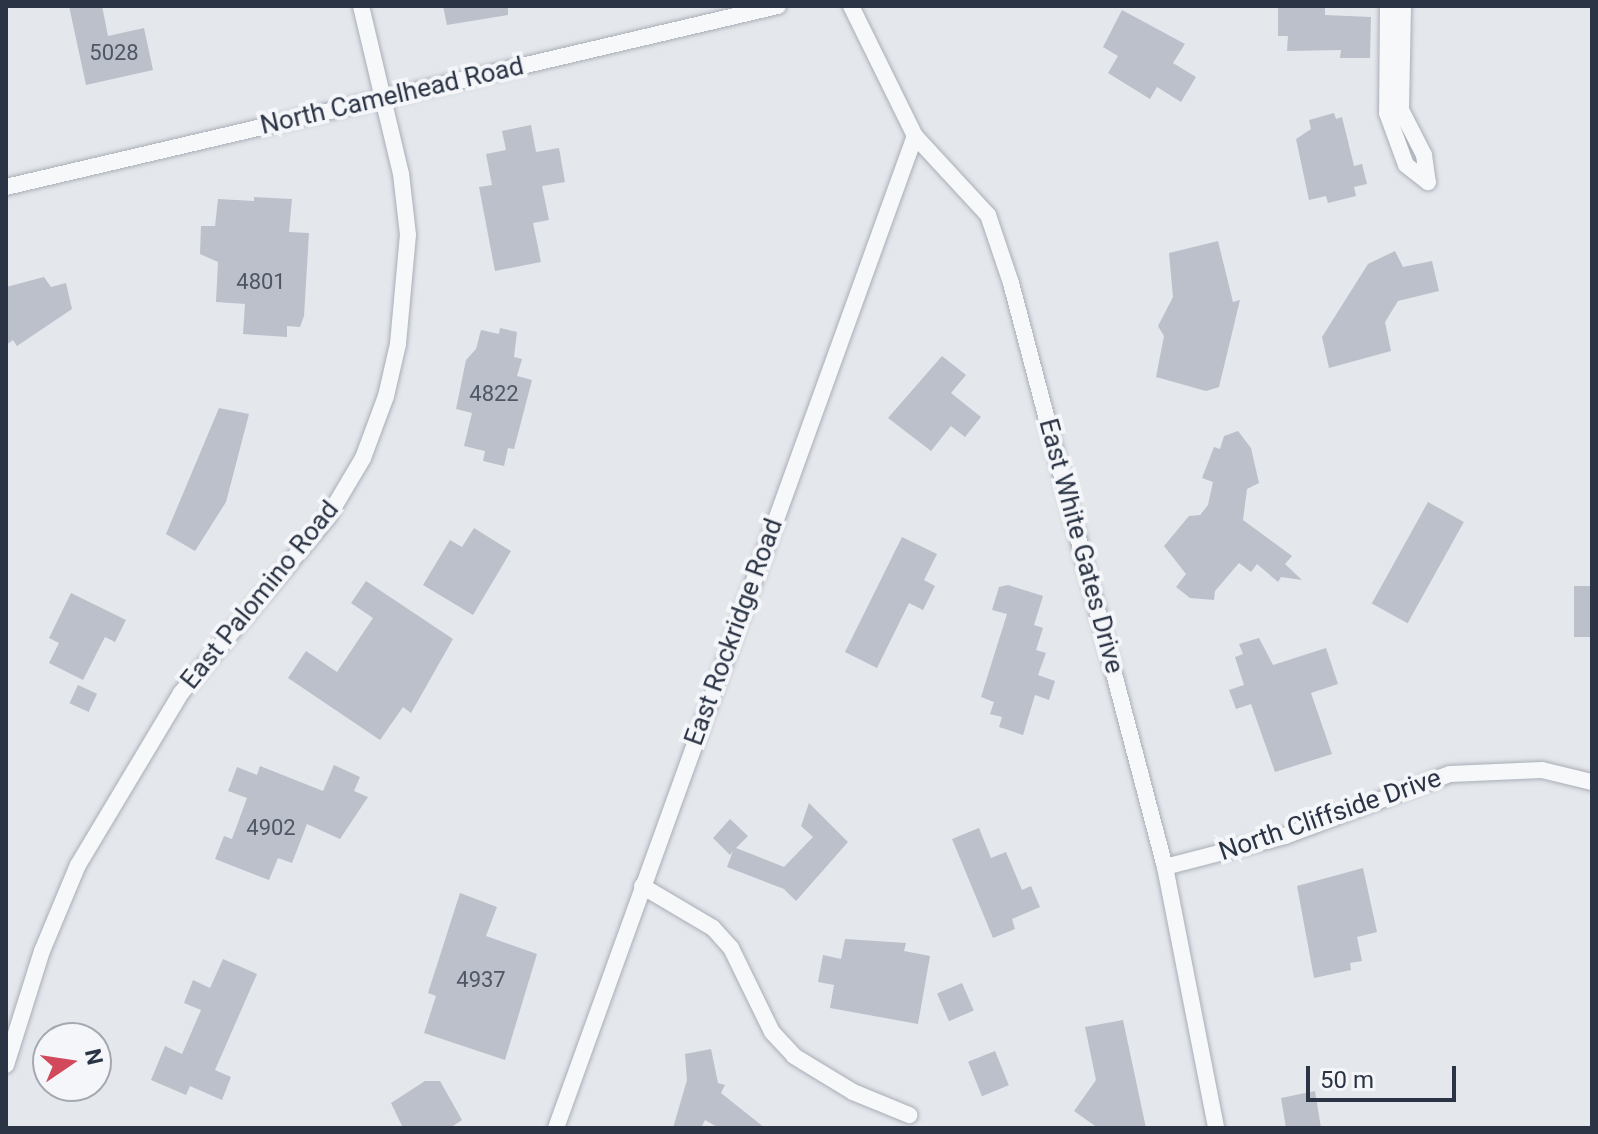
<!DOCTYPE html>
<style>
body{margin:0}
#map{position:relative;width:1598px;height:1134px;overflow:hidden;background:#e4e7ec;font-family:Roboto,sans-serif}
div>[style]{position:absolute}
.building>*{inset:0;background:#bbc0ca;transform-origin:0 0}
.roads{filter:drop-shadow(0 0 2px #a9aeb7) drop-shadow(0 0 2px #a9aeb7)}
.street>*{height:16px;margin:-8px;padding:0 8px;transform-origin:8px;border-radius:8px;background:#f7f8fa}
span{translate:-50% -50%;white-space:nowrap;text-align:center;line-height:1.15;-webkit-text-stroke:8px #f4f6f9;paint-order:stroke}
.number-label{font-size:22px;color:#4f5766}
.number-label span{-webkit-text-stroke-width:0}
.street-label{font-size:26px;color:#2b3445}
.frame{position:absolute;inset:0;border:8px solid #2b3445;pointer-events:none}
.north{position:absolute;left:32px;top:1022px;width:80px;height:80px;box-sizing:border-box;background:#f4f6f9;border:2px solid #a4a8b1;border-radius:50%;rotate:77deg;font-size:22px;font-weight:700;line-height:32px;text-align:center;color:#2b3445}
.north::after{content:'';display:block;margin:auto;width:28px;height:36px;background:#d1495b;clip-path:polygon(50% 0,100% 100%,50% 72%,0 100%)}
.scale{position:absolute;left:1306px;top:1066px;width:150px;height:36px;box-sizing:border-box;border:4px solid #2b3445;border-top:0;padding-left:10px;font-size:24px;line-height:28px;white-space:nowrap;color:#2b3445;-webkit-text-stroke:6px #f4f6f9;paint-order:stroke}
</style>
<div id="map">
<div class="building">
<i style="clip-path:polygon(69px 6px,102px 6px,108px 36px,144px 28px,153px 70px,86px 85px)"></i>
<i style="clip-path:polygon(443px 6px,508px 6px,508px 15px,447px 25px)"></i>
<i style="clip-path:polygon(1278px 6px,1325px 6px,1325px 15px,1371px 17px,1370px 58px,1340px 58px,1341px 50px,1287px 51px,1288px 36px,1278px 36px)"></i>
<i style="clip-path:polygon(1122px 10px,1185px 44px,1173px 63px,1196px 77px,1181px 102px,1157px 87px,1150px 99px,1108px 73px,1118px 56px,1103px 47px)"></i>
<i style="clip-path:polygon(1334px 113px,1336px 119px,1342px 117px,1354px 166px,1362px 164px,1367px 184px,1354px 187px,1356px 196px,1328px 203px,1326px 196px,1309px 200px,1296px 139px,1311px 129px,1309px 120px)"></i>
<i style="clip-path:polygon(531px 125px,536px 152px,559px 148px,565px 182px,542px 186px,549px 220px,533px 223px,541px 262px,495px 271px,479px 187px,492px 185px,486px 154px,506px 150px,502px 131px)"></i>
<i style="clip-path:polygon(254px 197px,292px 199px,289px 232px,309px 233px,304px 316px,300px 327px,287px 326px,287px 337px,243px 334px,245px 304px,216px 302px,218px 262px,200px 254px,201px 226px,215px 226px,218px 199px,254px 201px)"></i>
<i style="clip-path:polygon(1218px 241px,1233px 302px,1240px 300px,1219px 387px,1206px 391px,1156px 377px,1164px 336px,1158px 326px,1173px 297px,1169px 253px)"></i>
<i style="clip-path:polygon(1395px 251px,1403px 267px,1432px 261px,1439px 291px,1398px 301px,1385px 322px,1391px 351px,1329px 368px,1322px 337px,1368px 264px)"></i>
<i style="clip-path:polygon(44px 277px,51px 287px,66px 283px,72px 309px,17px 346px,13px 340px,6px 345px,6px 287px)"></i>
<i style="clip-path:polygon(500px 328px,517px 332px,514px 357px,522px 359px,517px 376px,532px 380px,514px 449px,508px 448px,504px 466px,483px 461px,485px 451px,464px 446px,472px 413px,456px 409px,466px 360px,476px 349px,481px 330px,499px 334px)"></i>
<i style="clip-path:polygon(942px 356px,966px 375px,951px 393px,981px 417px,965px 437px,951px 426px,931px 451px,888px 418px)"></i>
<i style="clip-path:polygon(219px 408px,249px 414px,226px 502px,195px 551px,166px 534px)"></i>
<i style="clip-path:polygon(1238px 431px,1251px 448px,1259px 483px,1247px 489px,1243px 520px,1292px 556px,1285px 564px,1302px 580px,1281px 577px,1278px 582px,1257px 564px,1251px 572px,1239px 563px,1215px 591px,1214px 600px,1190px 598px,1176px 587px,1186px 574px,1164px 546px,1189px 516px,1200px 515px,1208px 505px,1213px 482px,1202px 478px,1214px 447px,1220px 449px,1224px 436px)"></i>
<i style="left:1428px;top:502px;width:41px;height:116px;rotate:29deg"></i>
<i style="clip-path:polygon(474px 528px,511px 551px,473px 615px,423px 585px,450px 540px,462px 547px)"></i>
<i style="clip-path:polygon(902px 537px,937px 554px,924px 580px,935px 586px,923px 610px,909px 603px,877px 668px,845px 652px)"></i>
<i style="clip-path:polygon(366px 581px,453px 639px,411px 713px,403px 707px,380px 740px,288px 678px,306px 651px,337px 672px,373px 618px,351px 603px)"></i>
<i style="clip-path:polygon(1008px 585px,1043px 596px,1034px 625px,1043px 628px,1036px 650px,1046px 653px,1038px 675px,1055px 681px,1049px 700px,1035px 695px,1023px 735px,999px 727px,1002px 717px,990px 714px,994px 702px,981px 697px,1007px 614px,992px 610px,999px 587px)"></i>
<i style="left:1592px;top:586px;width:51px;height:18px;rotate:90deg"></i>
<i style="clip-path:polygon(71px 593px,126px 620px,115px 642px,105px 637px,83px 680px,49px 663px,59px 643px,49px 638px)"></i>
<i style="clip-path:polygon(1259px 638px,1273px 665px,1326px 648px,1338px 684px,1311px 693px,1332px 754px,1275px 772px,1251px 704px,1236px 709px,1229px 690px,1244px 685px,1235px 657px,1243px 654px,1239px 644px)"></i>
<i style="left:78px;top:685px;width:21px;height:20px;rotate:25deg"></i>
<i style="clip-path:polygon(334px 765px,360px 777px,354px 791px,368px 797px,340px 839px,307px 824px,292px 863px,278px 858px,269px 880px,215px 859px,224px 836px,232px 839px,247px 798px,228px 791px,237px 767px,257px 775px,260px 766px,323px 791px)"></i>
<i style="clip-path:polygon(809px 803px,848px 842px,796px 901px,784px 889px,727px 867px,733px 851px,730px 855px,713px 838px,730px 819px,748px 836px,736px 848px,784px 867px,813px 837px,801px 826px)"></i>
<i style="clip-path:polygon(979px 828px,991px 858px,1006px 852px,1022px 890px,1031px 886px,1040px 907px,1012px 919px,1015px 929px,993px 938px,952px 839px)"></i>
<i style="clip-path:polygon(1363px 868px,1377px 932px,1357px 937px,1362px 961px,1350px 963px,1351px 970px,1314px 978px,1297px 886px)"></i>
<i style="clip-path:polygon(460px 893px,497px 907px,486px 936px,537px 954px,505px 1060px,424px 1033px,436px 996px,428px 993px)"></i>
<i style="clip-path:polygon(845px 939px,906px 943px,904px 951px,930px 956px,918px 1024px,830px 1008px,834px 985px,818px 982px,823px 955px,841px 959px)"></i>
<i style="clip-path:polygon(223px 959px,257px 974px,215px 1070px,231px 1077px,222px 1100px,190px 1086px,186px 1095px,151px 1080px,165px 1046px,182px 1054px,201px 1010px,184px 1003px,193px 980px,210px 988px)"></i>
<i style="left:962px;top:983px;width:30px;height:27px;rotate:67deg"></i>
<i style="clip-path:polygon(1123px 1020px,1146px 1128px,1098px 1128px,1074px 1111px,1096px 1080px,1085px 1027px)"></i>
<i style="clip-path:polygon(711px 1049px,718px 1083px,725px 1085px,721px 1093px,765px 1128px,719px 1128px,705px 1120px,701px 1128px,673px 1128px,687px 1080px,685px 1054px)"></i>
<i style="left:995px;top:1051px;width:37px;height:29px;rotate:68deg"></i>
<i style="clip-path:polygon(425px 1081px,440px 1081px,462px 1120px,450px 1128px,403px 1128px,391px 1103px)"></i>
<i style="clip-path:polygon(1315px 1091px,1321px 1128px,1286px 1128px,1281px 1098px)"></i>
</div>
<div class="roads">
<div class="street">
<i style="left:851px;top:6px;width:145px;rotate:63.8deg"></i>
<i style="left:915px;top:136px;width:108px;rotate:47.3deg"></i>
<i style="left:988px;top:215px;width:72px;rotate:71.3deg"></i>
<i style="left:1011px;top:283px;width:604px;rotate:75.23deg"></i>
<i style="left:1165px;top:867px;width:266px;rotate:78.9deg"></i>
<i style="left:1388px;top:6px;width:107px;rotate:90.5deg"></i>
<i style="left:1387px;top:113px;width:55px;rotate:69.9deg"></i>
<i style="left:1406px;top:165px;width:28px;rotate:38deg"></i>
<i style="left:1403px;top:6px;width:104px;rotate:91.1deg"></i>
<i style="left:1401px;top:110px;width:51px;rotate:62.9deg"></i>
<i style="left:1424px;top:155px;width:27px;rotate:82deg"></i>
<i style="left:6px;top:187px;width:793px;rotate:-13.2deg"></i>
<i style="left:1165px;top:867px;width:124px;rotate:-14.5deg"></i>
<i style="left:1285px;top:836px;width:176px;rotate:-20.6deg"></i>
<i style="left:1450px;top:774px;width:92px;rotate:-2.5deg"></i>
<i style="left:1542px;top:770px;width:51px;rotate:13.5deg"></i>
<i style="left:642px;top:886px;width:82px;rotate:30.6deg"></i>
<i style="left:713px;top:928px;width:27px;rotate:48deg"></i>
<i style="left:731px;top:948px;width:93px;rotate:64deg"></i>
<i style="left:772px;top:1032px;width:33px;rotate:47deg"></i>
<i style="left:794px;top:1056px;width:69px;rotate:31.4deg"></i>
<i style="left:853px;top:1092px;width:61px;rotate:22.3deg"></i>
<i style="left:6px;top:1065px;width:120px;rotate:-72.5deg"></i>
<i style="left:42px;top:951px;width:93px;rotate:-67.3deg"></i>
<i style="left:78px;top:865px;width:200px;rotate:-59.1deg"></i>
<i style="left:181px;top:693px;width:229px;rotate:-50.1deg"></i>
<i style="left:328px;top:517px;width:69px;rotate:-59.3deg"></i>
<i style="left:363px;top:458px;width:66px;rotate:-69.6deg"></i>
<i style="left:386px;top:396px;width:53px;rotate:-77deg"></i>
<i style="left:398px;top:344px;width:109px;rotate:-84.8deg"></i>
<i style="left:408px;top:235px;width:61px;rotate:-96.5deg"></i>
<i style="left:401px;top:174px;width:173px;rotate:-103.4deg"></i>
<i style="left:556px;top:1128px;width:1055px;rotate:-70.11deg"></i>
</div>
</div>
<div class="number-label">
<span style="left:114px;top:53px">5028</span>
<span style="left:261px;top:282px">4801</span>
<span style="left:494px;top:394px">4822</span>
<span style="left:271px;top:828px">4902</span>
<span style="left:481px;top:980px">4937</span>
</div>
<div class="street-label">
<span style="left:392px;top:96px;rotate:-13deg">North Camelhead Road</span>
<span style="left:1081px;top:546px;rotate:75deg">East White Gates Drive</span>
<span style="left:260px;top:595px;rotate:-51deg">East Palomino Road</span>
<span style="left:734px;top:632px;rotate:-70deg">East Rockridge Road</span>
<span style="left:1330px;top:815px;rotate:-19deg">North Cliffside Drive</span>
</div>
<div class="frame"></div>
<div class="north">N</div>
<div class="scale">50 m</div>
</div>
